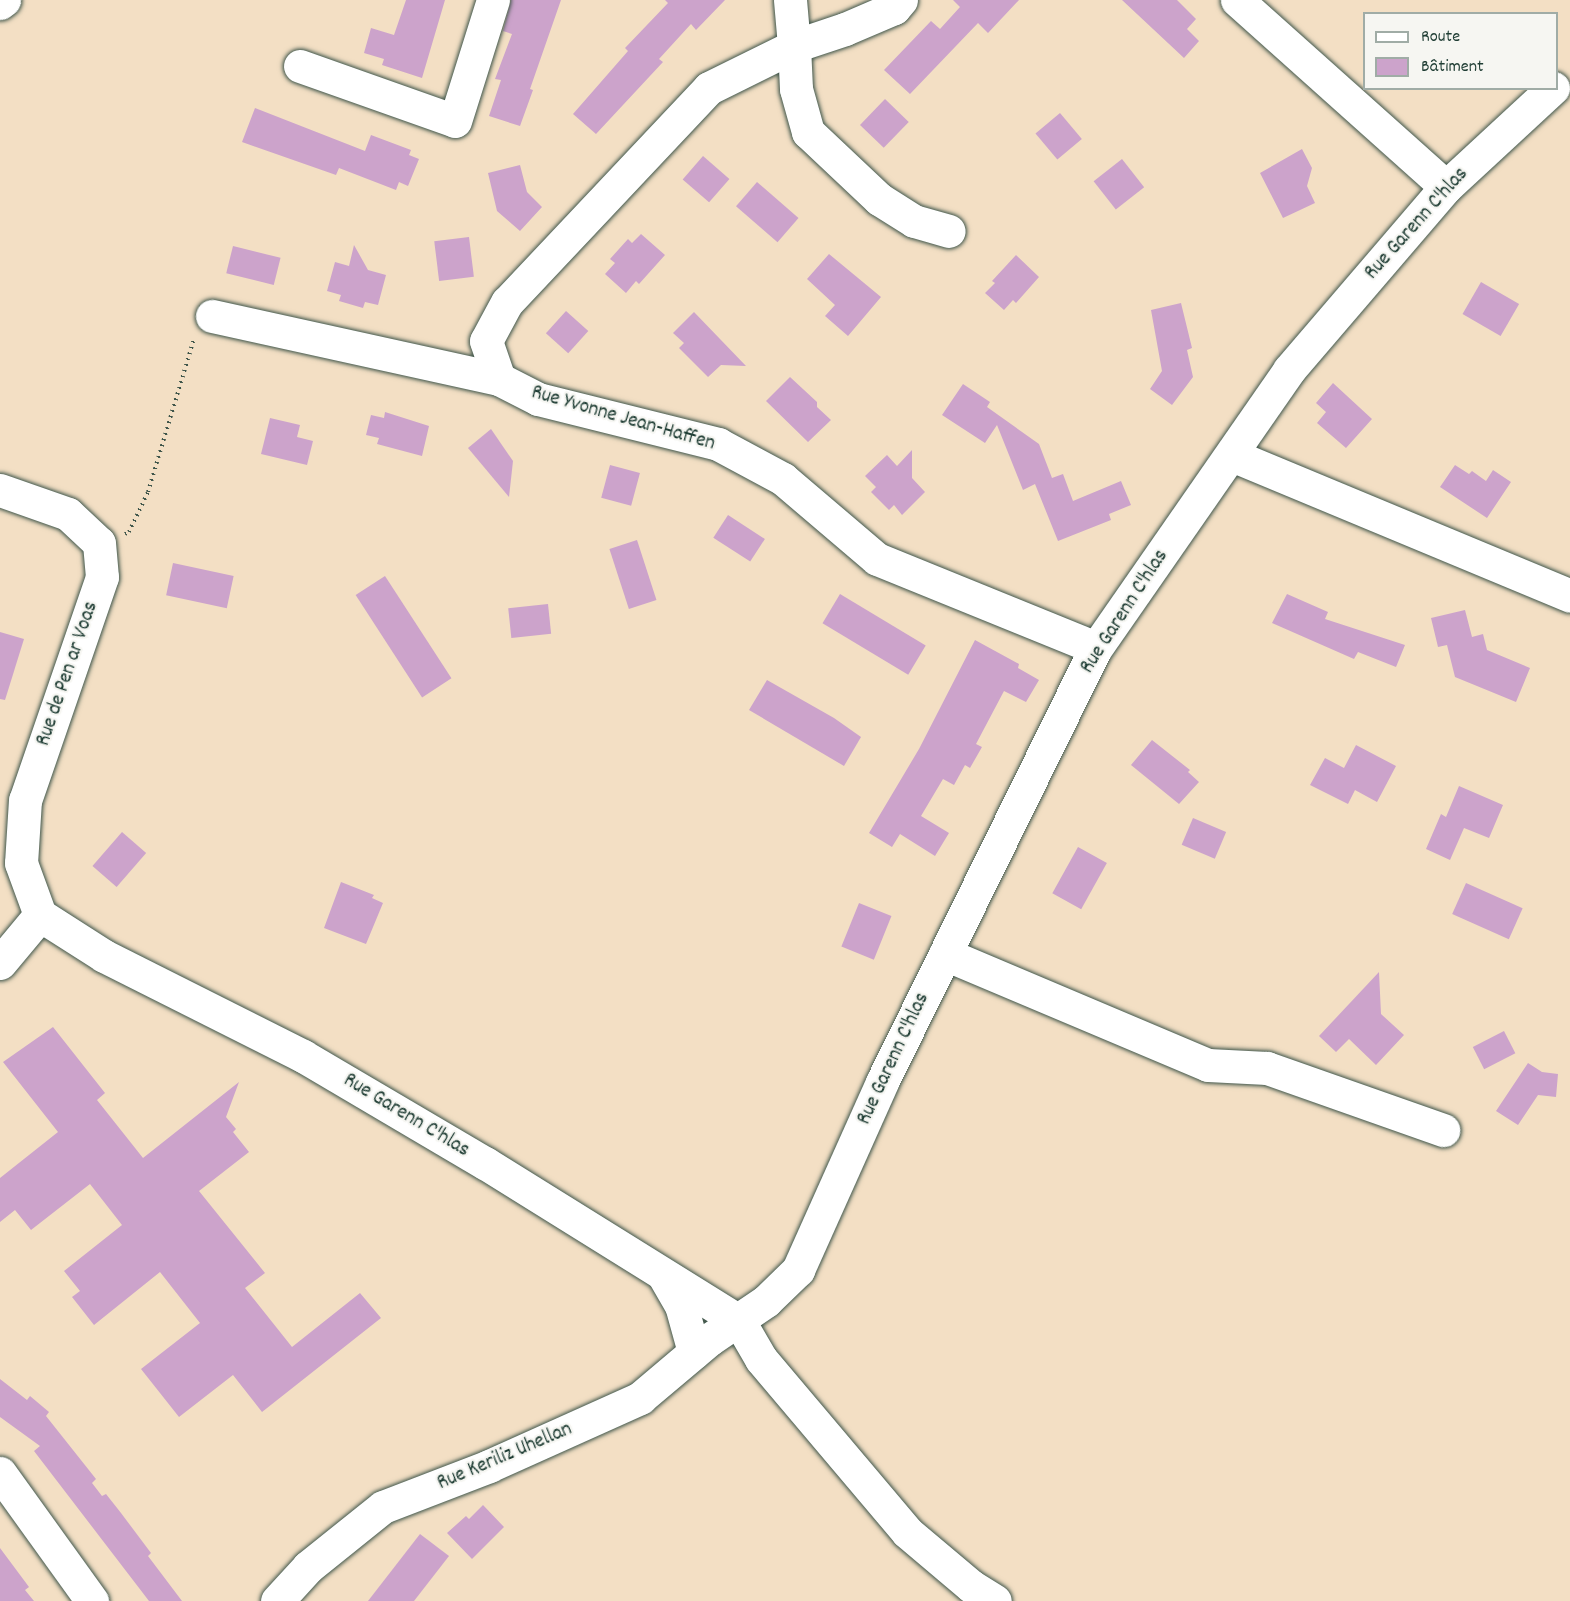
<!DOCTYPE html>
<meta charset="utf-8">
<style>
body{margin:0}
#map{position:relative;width:1570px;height:1601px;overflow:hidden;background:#f3dfc4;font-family:Dekko,sans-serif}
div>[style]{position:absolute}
.building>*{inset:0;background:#cca3cb;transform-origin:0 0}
.path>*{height:4px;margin-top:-2px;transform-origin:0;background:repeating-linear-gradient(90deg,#3f554a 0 1.5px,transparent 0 6px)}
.roads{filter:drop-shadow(0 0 2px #3f554a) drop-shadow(0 0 2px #3f554a)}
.street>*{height:33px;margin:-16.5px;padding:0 16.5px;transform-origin:16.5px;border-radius:16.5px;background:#fff}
span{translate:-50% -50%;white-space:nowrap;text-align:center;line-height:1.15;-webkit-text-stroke:4.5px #f6f6f2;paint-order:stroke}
.street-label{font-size:21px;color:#1f3d34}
.legend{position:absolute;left:1363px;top:12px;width:195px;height:78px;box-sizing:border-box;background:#f6f6f2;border:2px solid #a0aca6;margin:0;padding:8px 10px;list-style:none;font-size:18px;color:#1f3d34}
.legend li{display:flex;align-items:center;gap:12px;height:30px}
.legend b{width:30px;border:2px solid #a0aca6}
</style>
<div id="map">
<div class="building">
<i style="clip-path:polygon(406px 0,445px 0,422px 78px,382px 65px,384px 59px,364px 53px,371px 28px,394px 35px)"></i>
<i style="clip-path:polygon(511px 0,561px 0,530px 89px,533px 90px,520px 126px,489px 116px,501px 80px,495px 79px,512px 34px,503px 31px)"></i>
<i style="clip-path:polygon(665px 0,725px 0,696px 30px,691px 24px,659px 59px,663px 62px,596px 134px,573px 114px,628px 51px,625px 48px,668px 3px)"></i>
<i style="clip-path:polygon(953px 0,1019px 0,988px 33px,978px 23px,910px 94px,884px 70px,931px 21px,940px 29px,960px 7px)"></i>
<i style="clip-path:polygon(1122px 0,1177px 0,1196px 19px,1187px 29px,1199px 41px,1184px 58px)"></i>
<i style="left:885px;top:99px;width:33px;height:36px;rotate:44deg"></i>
<i style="clip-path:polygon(255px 108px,365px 151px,371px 135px,411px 150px,409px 155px,419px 159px,408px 186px,399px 182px,396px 190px,339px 168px,336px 175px,242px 142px)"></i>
<i style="left:1060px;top:113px;width:34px;height:32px;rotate:50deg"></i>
<i style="clip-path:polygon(1302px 149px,1312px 168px,1307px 186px,1315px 203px,1283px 218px,1260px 173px)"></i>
<i style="left:703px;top:156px;width:35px;height:31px;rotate:41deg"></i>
<i style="left:1122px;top:159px;width:36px;height:36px;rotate:52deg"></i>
<i style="clip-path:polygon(520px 165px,527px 192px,542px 207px,520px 231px,497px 211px,488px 173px)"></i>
<i style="left:757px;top:182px;width:55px;height:32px;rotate:41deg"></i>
<i style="clip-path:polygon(641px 234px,665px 255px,639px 284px,636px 281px,626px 293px,605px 274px,615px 263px,610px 259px,628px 239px,632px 243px)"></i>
<i style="left:469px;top:237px;width:40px;height:35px;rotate:83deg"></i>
<i style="clip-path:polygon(354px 245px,368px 270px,386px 275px,378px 305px,365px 302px,363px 308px,339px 301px,341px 295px,327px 291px,335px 262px,349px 266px)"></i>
<i style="left:233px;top:246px;width:49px;height:28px;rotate:14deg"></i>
<i style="clip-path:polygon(829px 254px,881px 297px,848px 336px,825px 316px,835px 305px,807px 279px)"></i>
<i style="clip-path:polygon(1016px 255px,1039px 277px,1016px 303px,1013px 300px,1004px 310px,985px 293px,995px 283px,992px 281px)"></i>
<i style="left:1481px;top:282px;width:44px;height:37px;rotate:30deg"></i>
<i style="clip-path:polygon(1181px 303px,1192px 348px,1187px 350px,1193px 377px,1172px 405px,1150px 389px,1162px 371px,1151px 310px)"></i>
<i style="left:566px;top:311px;width:30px;height:30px;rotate:42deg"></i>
<i style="clip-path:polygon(694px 312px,746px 366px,721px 365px,708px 377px,679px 348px,684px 343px,673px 333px)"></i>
<i style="clip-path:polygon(790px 377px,817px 402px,817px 407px,831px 420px,808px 442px,766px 401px)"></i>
<i style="clip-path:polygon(1333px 383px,1372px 419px,1346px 448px,1317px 423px,1326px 412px,1316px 403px)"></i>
<i style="clip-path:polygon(963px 384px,990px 402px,987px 407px,1039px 444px,1052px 478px,1063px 474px,1073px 501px,1121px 481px,1131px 505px,1109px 514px,1111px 520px,1058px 541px,1035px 484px,1023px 490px,997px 425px,985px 443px,942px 415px)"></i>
<i style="clip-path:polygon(385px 412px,429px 426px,422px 456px,377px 444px,379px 438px,366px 435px,371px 415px,384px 418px)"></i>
<i style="clip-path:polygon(270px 418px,300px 425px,297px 437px,313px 441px,307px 465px,261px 454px)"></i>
<i style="clip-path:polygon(491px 429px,513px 461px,509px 497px,468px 448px)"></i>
<i style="clip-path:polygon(912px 450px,912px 478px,925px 492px,902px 515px,894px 505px,889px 510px,871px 492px,876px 487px,865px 476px,887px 455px,897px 466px)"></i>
<i style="left:610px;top:465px;width:31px;height:34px;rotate:15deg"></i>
<i style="clip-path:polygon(1455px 465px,1469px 474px,1472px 471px,1486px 481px,1493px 470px,1511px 482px,1487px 518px,1440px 487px)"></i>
<i style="left:728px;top:515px;width:44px;height:27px;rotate:33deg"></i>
<i style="left:637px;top:540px;width:63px;height:29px;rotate:72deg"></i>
<i style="left:173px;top:563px;width:62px;height:33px;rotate:12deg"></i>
<i style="left:385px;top:576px;width:122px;height:35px;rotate:57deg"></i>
<i style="left:840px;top:594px;width:100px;height:34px;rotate:31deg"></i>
<i style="clip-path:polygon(1287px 594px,1328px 612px,1325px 619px,1405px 645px,1396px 667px,1358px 652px,1354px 659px,1272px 623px)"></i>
<i style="left:548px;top:604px;width:30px;height:40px;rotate:84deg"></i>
<i style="clip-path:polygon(1465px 610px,1472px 637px,1483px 634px,1487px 650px,1530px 668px,1516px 702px,1455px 677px,1447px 645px,1438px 647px,1431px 618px)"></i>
<i style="clip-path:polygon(0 632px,24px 639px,5px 700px,0 699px)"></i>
<i style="clip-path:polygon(975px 640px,1019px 664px,1018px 668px,1039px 680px,1026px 702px,1004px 691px,976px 744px,982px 747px,970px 768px,965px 765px,954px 785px,943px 779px,921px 816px,949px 833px,935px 856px,900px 834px,892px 847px,869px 833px,919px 749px)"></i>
<i style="clip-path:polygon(767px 680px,834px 718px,861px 737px,844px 766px,749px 710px)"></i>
<i style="clip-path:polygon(1152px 740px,1190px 770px,1188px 772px,1199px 782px,1179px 804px,1131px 765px)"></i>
<i style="clip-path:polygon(1356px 745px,1396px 766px,1377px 802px,1355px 790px,1348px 804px,1310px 785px,1325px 758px,1344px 768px)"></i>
<i style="clip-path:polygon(1459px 786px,1503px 805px,1489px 838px,1464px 828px,1450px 860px,1426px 849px,1441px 814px,1446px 817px)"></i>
<i style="left:1193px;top:818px;width:36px;height:29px;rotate:23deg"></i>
<i style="left:122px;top:832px;width:32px;height:45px;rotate:41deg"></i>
<i style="left:1078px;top:847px;width:33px;height:53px;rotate:29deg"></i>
<i style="clip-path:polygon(341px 882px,374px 895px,372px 898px,383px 903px,366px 944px,324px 928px)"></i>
<i style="left:1466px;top:883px;width:62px;height:34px;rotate:24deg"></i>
<i style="left:859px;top:903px;width:35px;height:47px;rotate:22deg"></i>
<i style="clip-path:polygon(1379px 972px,1381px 1014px,1404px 1035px,1376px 1065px,1349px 1039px,1336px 1052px,1319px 1036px)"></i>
<i style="clip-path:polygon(53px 1027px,105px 1093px,97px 1100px,143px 1158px,239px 1082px,226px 1117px,236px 1129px,233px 1132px,249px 1152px,199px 1191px,265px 1273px,245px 1288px,292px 1347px,360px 1293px,381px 1318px,262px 1412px,233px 1375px,179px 1417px,141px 1369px,200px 1323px,160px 1272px,94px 1325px,72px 1297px,80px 1291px,64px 1271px,122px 1225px,90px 1184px,31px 1230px,15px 1210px,0 1222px,0 1178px,58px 1132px,3px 1062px)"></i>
<i style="left:1504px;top:1031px;width:25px;height:35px;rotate:63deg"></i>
<i style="clip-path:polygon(1528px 1063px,1542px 1072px,1558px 1074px,1556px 1097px,1538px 1095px,1518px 1125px,1496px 1111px)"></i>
<i style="clip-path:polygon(0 1379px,27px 1400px,30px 1396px,49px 1412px,46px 1416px,96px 1479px,92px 1483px,102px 1496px,106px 1494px,121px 1513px,151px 1553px,148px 1556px,182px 1601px,149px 1601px,34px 1451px,40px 1446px,0 1417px)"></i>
<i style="clip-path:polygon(483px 1505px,504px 1527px,472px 1559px,447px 1533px,466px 1516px,469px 1519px)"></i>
<i style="clip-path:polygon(420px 1534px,449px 1556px,414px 1601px,368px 1601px)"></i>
<i style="clip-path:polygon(0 1548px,29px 1587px,25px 1590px,34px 1601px,0 1601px)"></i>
</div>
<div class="path">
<i style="left:125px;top:534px;width:4px;rotate:-27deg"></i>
<i style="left:129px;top:532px;width:44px;rotate:-64.6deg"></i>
<i style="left:148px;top:492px;width:160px;rotate:-73.3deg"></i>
</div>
<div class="roads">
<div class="street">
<i style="left:790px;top:0;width:46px;rotate:85deg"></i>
<i style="left:794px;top:46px;width:95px;rotate:153.7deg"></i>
<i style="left:709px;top:88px;width:294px;rotate:133.3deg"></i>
<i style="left:507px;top:302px;width:44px;rotate:118.3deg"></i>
<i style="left:486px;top:341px;width:40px;rotate:71.1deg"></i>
<i style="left:499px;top:379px;width:44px;rotate:27.1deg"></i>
<i style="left:538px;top:399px;width:186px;rotate:14deg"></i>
<i style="left:718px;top:444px;width:74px;rotate:28.3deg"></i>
<i style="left:783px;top:479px;width:123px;rotate:40.4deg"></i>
<i style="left:877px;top:559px;width:236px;rotate:22.1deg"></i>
<i style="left:901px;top:0;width:11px;rotate:131deg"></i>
<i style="left:894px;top:8px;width:53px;rotate:156.8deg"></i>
<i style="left:845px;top:29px;width:54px;rotate:161.6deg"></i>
<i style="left:794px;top:46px;width:43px;rotate:87.3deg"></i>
<i style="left:796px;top:89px;width:45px;rotate:74.4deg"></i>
<i style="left:808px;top:132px;width:98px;rotate:43.3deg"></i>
<i style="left:879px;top:199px;width:41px;rotate:32.2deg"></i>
<i style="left:914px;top:221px;width:36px;rotate:16deg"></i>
<i style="left:1237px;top:0;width:280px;rotate:41.8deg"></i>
<i style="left:0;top:3px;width:5px;rotate:-37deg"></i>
<i style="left:300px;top:66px;width:164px;rotate:19.5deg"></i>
<i style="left:455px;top:121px;width:127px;rotate:-72.6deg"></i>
<i style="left:212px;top:316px;width:294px;rotate:12.4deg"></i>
<i style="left:1232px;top:455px;width:366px;rotate:22.6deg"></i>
<i style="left:0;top:490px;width:72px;rotate:19.4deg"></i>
<i style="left:68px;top:514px;width:42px;rotate:43.1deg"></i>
<i style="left:99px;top:543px;width:34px;rotate:85deg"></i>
<i style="left:102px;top:577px;width:236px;rotate:109deg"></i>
<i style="left:25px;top:800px;width:63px;rotate:93.6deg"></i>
<i style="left:21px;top:863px;width:55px;rotate:69.9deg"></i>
<i style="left:945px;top:954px;width:285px;rotate:22.9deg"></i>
<i style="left:1208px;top:1065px;width:59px;rotate:2.9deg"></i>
<i style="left:1267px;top:1068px;width:187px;rotate:19.4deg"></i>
<i style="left:0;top:963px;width:62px;rotate:-50.2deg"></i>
<i style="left:40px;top:915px;width:76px;rotate:32.6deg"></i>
<i style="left:104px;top:956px;width:223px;rotate:26.7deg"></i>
<i style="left:303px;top:1056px;width:211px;rotate:30.5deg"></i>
<i style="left:485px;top:1163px;width:299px;rotate:31.9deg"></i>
<i style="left:739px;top:1321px;width:44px;rotate:59.9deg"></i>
<i style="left:761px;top:1359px;width:226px;rotate:49.8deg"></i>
<i style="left:907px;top:1532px;width:84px;rotate:40.2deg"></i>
<i style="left:971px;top:1586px;width:28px;rotate:32deg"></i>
<i style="left:664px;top:1276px;width:34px;rotate:60deg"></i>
<i style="left:681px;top:1305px;width:49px;rotate:74.5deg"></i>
<i style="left:0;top:1473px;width:158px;rotate:54.3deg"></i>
<i style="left:277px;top:1601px;width:46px;rotate:-47.6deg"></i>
<i style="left:308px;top:1567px;width:96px;rotate:-38.7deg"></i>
<i style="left:383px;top:1507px;width:114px;rotate:-21.1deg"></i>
<i style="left:489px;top:1466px;width:166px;rotate:-24.2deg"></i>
<i style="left:640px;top:1398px;width:92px;rotate:-40.1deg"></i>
<i style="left:710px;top:1339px;width:68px;rotate:-34.2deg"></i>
<i style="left:766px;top:1301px;width:45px;rotate:-44.1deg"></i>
<i style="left:798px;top:1270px;width:206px;rotate:-65.9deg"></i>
<i style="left:882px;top:1082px;width:484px;rotate:-63.8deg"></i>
<i style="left:1096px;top:648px;width:338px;rotate:-55.2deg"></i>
<i style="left:1289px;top:370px;width:241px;rotate:-49.4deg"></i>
<i style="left:1446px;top:187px;width:146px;rotate:-42.8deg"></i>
</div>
</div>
<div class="street-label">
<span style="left:1417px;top:224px;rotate:-48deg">Rue Garenn C'hlas</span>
<span style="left:623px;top:419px;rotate:16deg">Rue Yvonne Jean-Haffen</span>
<span style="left:1125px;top:612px;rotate:-57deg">Rue Garenn C'hlas</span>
<span style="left:68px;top:674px;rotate:-71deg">Rue de Pen ar Voas</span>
<span style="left:894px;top:1059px;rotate:-65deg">Rue Garenn C'hlas</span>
<span style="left:406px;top:1116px;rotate:31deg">Rue Garenn C'hlas</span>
<span style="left:505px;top:1457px;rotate:-23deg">Rue Keriliz Uhellan</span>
</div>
<ul class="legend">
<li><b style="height:8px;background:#fff"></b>Route</li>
<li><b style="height:16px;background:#cca3cb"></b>Bâtiment</li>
</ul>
</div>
